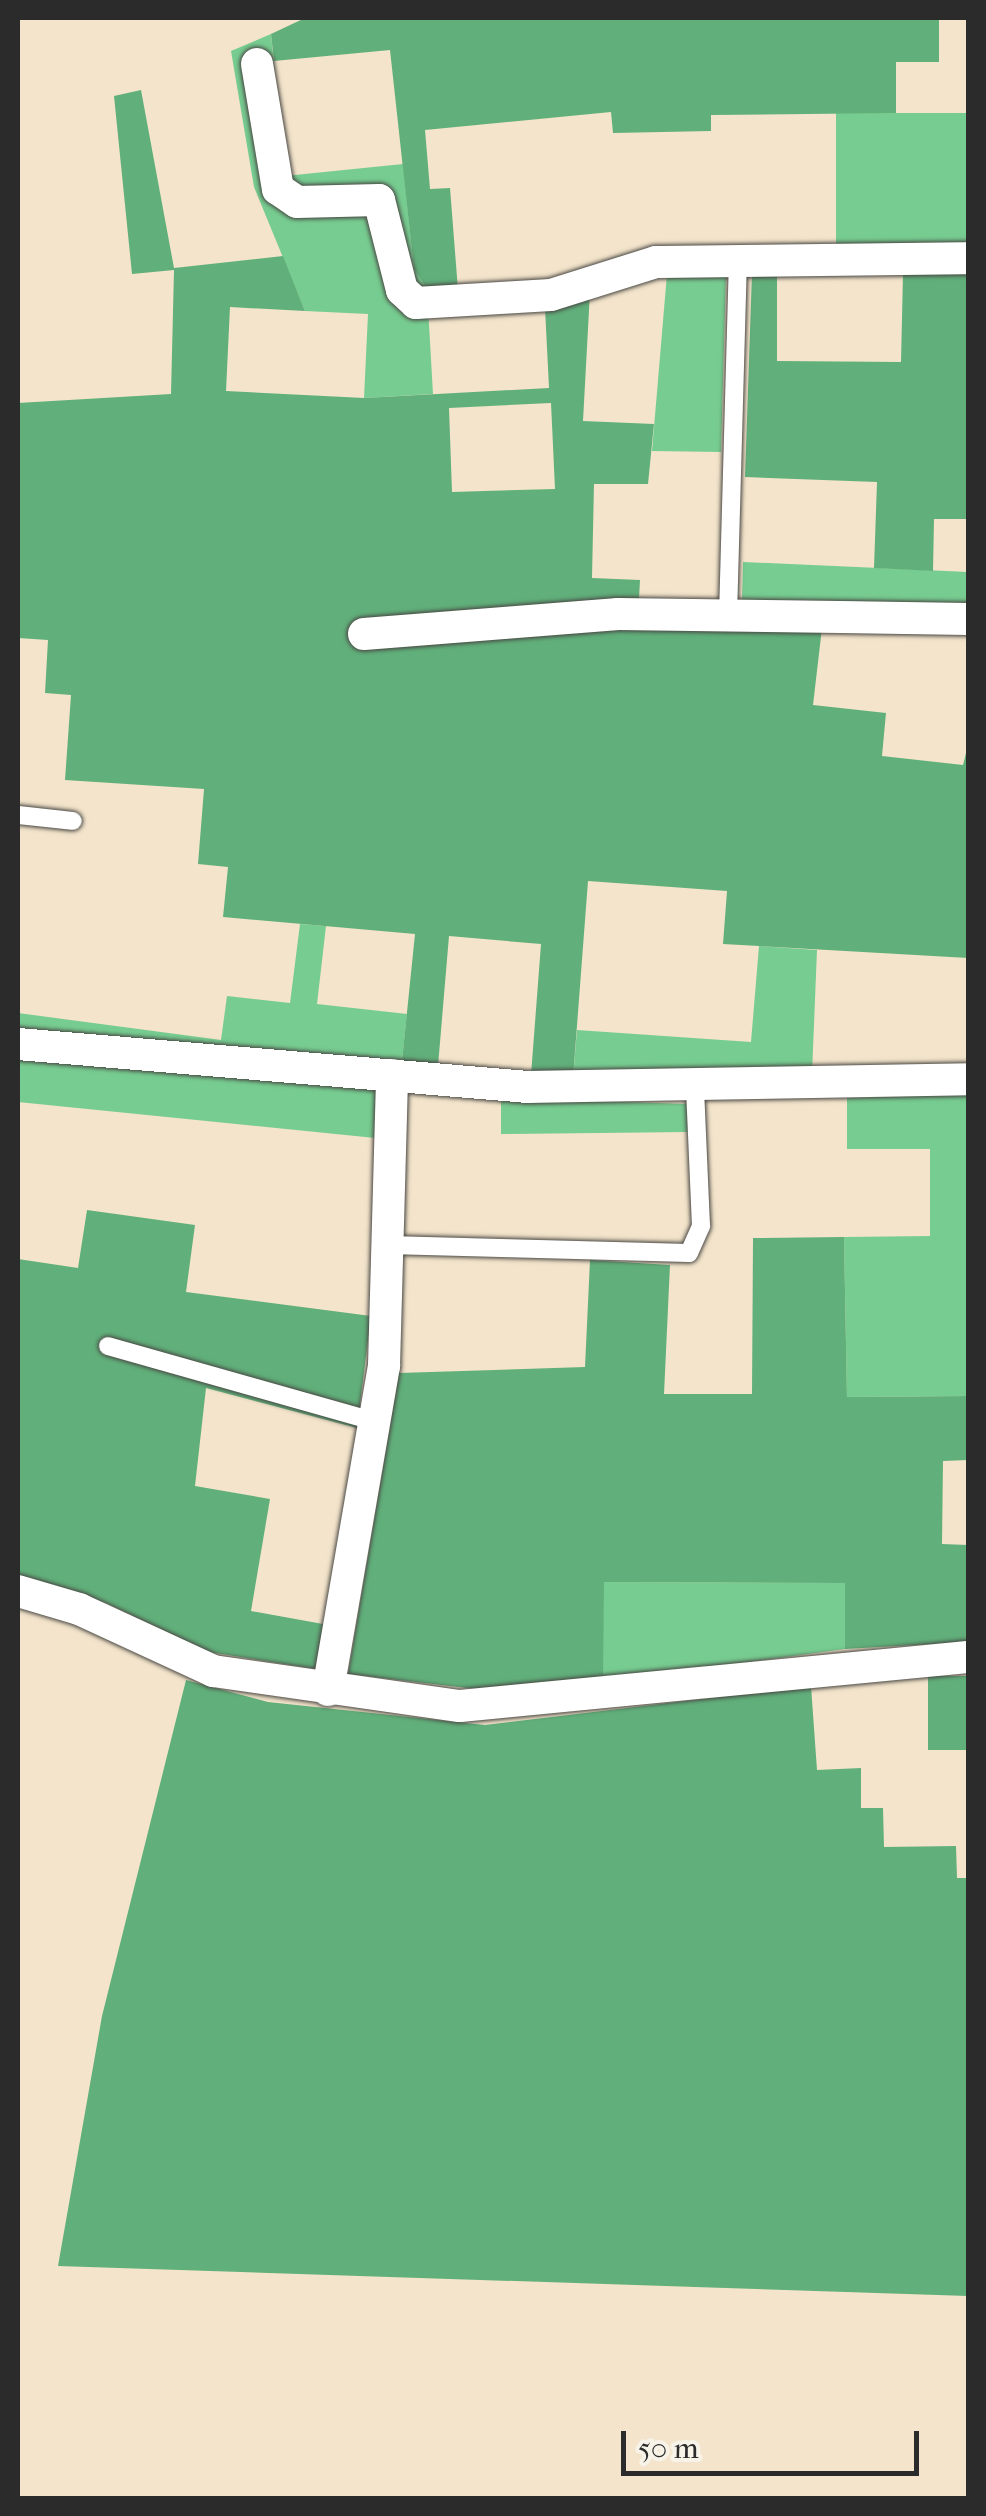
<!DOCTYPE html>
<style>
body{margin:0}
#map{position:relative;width:986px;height:2516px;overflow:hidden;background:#f3e4cb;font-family:"IM FELL French Canon",serif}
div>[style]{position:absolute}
.green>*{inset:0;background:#77cd91;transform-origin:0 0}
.forest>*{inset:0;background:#61b07b;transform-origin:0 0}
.roads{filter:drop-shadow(0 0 2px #494743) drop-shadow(0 0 2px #494743)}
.lane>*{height:18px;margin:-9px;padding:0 9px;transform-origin:9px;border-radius:9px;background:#fff}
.street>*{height:32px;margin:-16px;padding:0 16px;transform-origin:16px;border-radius:16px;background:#fff}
span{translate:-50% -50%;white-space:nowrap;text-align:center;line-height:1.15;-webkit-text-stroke:8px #f7f3e8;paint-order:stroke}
.frame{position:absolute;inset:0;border:20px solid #2b2b2b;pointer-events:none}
.scale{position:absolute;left:621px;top:2431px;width:298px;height:45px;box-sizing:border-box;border:5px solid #2b2b2b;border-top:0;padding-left:12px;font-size:30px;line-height:35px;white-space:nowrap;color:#2b2b2b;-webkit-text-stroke:8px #f7f3e8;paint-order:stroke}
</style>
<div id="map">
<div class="green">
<i style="clip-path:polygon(271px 34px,285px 176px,403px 164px,414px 269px,427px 289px,433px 394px,364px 398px,368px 314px,305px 311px,254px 187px,231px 51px)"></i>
<i style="left:836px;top:113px;width:132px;height:133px"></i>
<i style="clip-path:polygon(667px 274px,726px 274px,721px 452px,652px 451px)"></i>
<i style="clip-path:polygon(743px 562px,968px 572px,968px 603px,742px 600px)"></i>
<i style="clip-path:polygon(300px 924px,326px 926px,317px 1004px,407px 1014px,402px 1061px,18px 1029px,18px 1013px,221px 1040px,227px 996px,290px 1003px)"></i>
<i style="clip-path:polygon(759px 946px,817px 950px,812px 1074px,573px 1078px,577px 1030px,751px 1042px)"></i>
<i style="clip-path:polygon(18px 1057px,377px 1086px,375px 1138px,18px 1102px)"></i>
<i style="clip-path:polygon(968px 1094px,968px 1396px,847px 1397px,844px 1237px,930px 1236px,930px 1149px,847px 1149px,847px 1098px)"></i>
<i style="clip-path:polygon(501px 1098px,688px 1104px,688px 1132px,501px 1134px)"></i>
<i style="clip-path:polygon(603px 1582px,845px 1583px,845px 1649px,603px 1682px)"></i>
</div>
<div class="forest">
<i style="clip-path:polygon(305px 18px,939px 18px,939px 62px,896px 62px,896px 113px,711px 115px,711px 131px,613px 133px,611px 112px,425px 130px,430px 189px,450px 188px,458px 290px,427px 289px,414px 269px,390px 50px,274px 61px,271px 34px)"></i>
<i style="clip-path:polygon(evenodd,141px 90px,174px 268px,283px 256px,305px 311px,230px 307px,226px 391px,364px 398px,549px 388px,545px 308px,590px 292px,583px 421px,654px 424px,648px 484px,594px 484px,592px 578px,640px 580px,639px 599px,822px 628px,813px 705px,886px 713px,882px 756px,963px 765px,968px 745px,968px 958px,723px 944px,727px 891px,588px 881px,573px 1078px,531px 1075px,541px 944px,449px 936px,438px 1066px,402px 1061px,415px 934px,223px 917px,228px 867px,198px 864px,204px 789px,65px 780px,71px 695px,45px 693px,48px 640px,18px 638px,18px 403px,171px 394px,174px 270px,132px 274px,114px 96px,141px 90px,551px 403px,555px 489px,452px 492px,449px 408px,551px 403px)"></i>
<i style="clip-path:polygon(752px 273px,777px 273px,777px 361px,901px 362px,903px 273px,968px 273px,968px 519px,934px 519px,933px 571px,874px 568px,877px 482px,745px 477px)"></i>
<i style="clip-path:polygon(87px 1210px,195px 1225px,186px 1292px,371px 1316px,357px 1428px,206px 1388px,195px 1486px,270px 1499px,251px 1611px,323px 1624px,316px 1669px,209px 1652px,106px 1603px,18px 1578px,18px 1259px,78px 1268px)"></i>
<i style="clip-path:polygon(844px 1237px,847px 1397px,968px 1396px,968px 1460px,943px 1461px,942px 1544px,968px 1545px,968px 1642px,845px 1649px,845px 1583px,604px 1582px,603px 1682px,475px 1689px,348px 1674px,399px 1373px,585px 1367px,590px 1260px,670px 1265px,664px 1394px,752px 1394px,753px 1238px)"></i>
<i style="left:968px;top:1676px;width:74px;height:40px;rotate:90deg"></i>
<i style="clip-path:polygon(186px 1680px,268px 1702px,485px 1725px,811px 1686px,817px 1770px,861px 1768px,861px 1808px,883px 1808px,884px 1847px,956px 1846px,957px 1878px,968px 1878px,968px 2296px,58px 2266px,102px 2016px)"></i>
</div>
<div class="roads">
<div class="lane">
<i style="left:728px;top:616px;width:356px;rotate:-88.4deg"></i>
<i style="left:18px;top:815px;width:55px;rotate:6.2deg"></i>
<i style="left:388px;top:1245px;width:301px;rotate:1.5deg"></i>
<i style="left:689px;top:1253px;width:30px;rotate:-66deg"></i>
<i style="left:701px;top:1226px;width:136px;rotate:-92.5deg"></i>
<i style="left:108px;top:1346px;width:279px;rotate:15.8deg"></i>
</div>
<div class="street">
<i style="left:257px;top:64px;width:127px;rotate:80.5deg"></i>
<i style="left:278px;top:189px;width:23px;rotate:34deg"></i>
<i style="left:297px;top:202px;width:82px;rotate:-1.4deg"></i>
<i style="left:379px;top:200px;width:93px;rotate:75.7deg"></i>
<i style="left:402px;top:290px;width:19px;rotate:43deg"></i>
<i style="left:416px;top:303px;width:135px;rotate:-3.4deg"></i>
<i style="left:551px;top:295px;width:110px;rotate:-17.4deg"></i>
<i style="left:656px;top:262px;width:312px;rotate:-0.7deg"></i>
<i style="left:364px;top:634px;width:255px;rotate:-4.5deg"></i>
<i style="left:618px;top:614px;width:350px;rotate:0.8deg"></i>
<i style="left:18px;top:1044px;width:512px;rotate:4.82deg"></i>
<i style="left:528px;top:1087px;width:440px;rotate:-1deg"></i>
<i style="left:18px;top:1591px;width:64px;rotate:16.4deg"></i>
<i style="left:79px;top:1609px;width:148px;rotate:24.8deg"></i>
<i style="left:213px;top:1671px;width:249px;rotate:8.1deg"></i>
<i style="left:460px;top:1706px;width:510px;rotate:-5.51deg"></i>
<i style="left:328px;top:1690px;width:329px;rotate:-80.2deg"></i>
<i style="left:384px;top:1366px;width:291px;rotate:-88.4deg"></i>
</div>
</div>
<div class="frame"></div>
<div class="scale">50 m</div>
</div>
